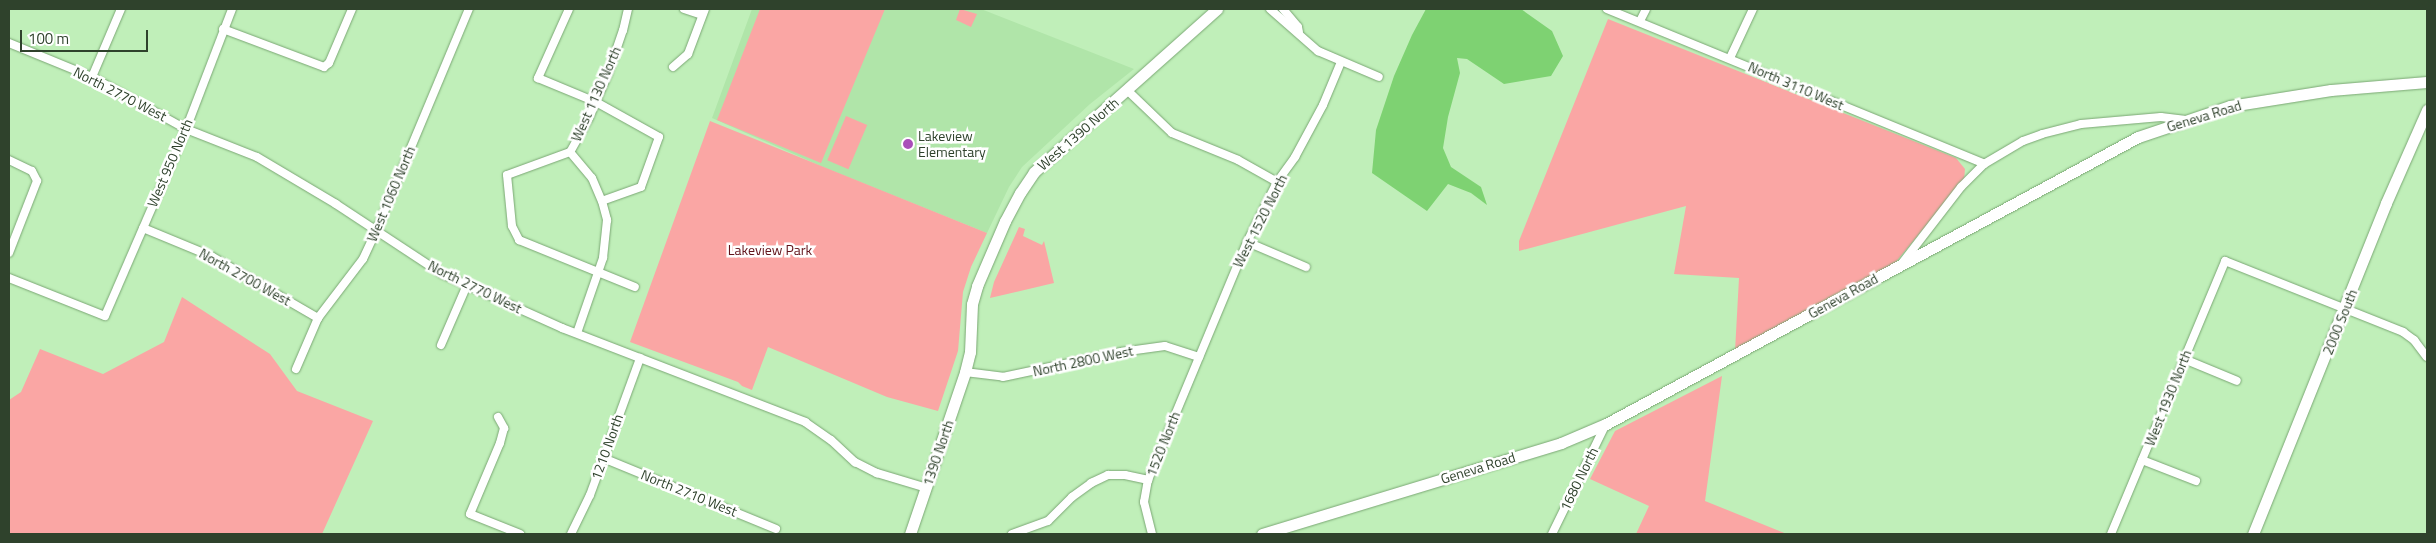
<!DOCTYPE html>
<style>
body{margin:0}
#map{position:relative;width:2436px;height:543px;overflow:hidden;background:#c0efb9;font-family:"Titillium Web",sans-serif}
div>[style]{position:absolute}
.built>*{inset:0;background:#b0e5a9}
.green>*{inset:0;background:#faa6a4;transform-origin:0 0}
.water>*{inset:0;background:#7ed272}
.roads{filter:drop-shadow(0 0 1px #7aa774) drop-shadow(0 0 1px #7aa774)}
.street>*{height:8px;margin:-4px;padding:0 4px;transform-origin:4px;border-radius:4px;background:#fff}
.secondary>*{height:11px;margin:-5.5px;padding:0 5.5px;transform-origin:5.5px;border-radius:5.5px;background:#fff}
.dots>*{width:14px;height:14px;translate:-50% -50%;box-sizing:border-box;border:2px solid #fff;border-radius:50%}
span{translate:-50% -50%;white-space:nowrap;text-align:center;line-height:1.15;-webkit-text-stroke:5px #fff;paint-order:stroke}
.street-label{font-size:14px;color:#2f422c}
.poi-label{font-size:14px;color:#2f422c}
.left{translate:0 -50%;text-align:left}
.park-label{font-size:14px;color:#61131a}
.frame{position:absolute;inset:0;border:10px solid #2f422c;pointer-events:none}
.scale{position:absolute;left:20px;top:30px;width:128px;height:22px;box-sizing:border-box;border:2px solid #2f422c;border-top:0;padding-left:6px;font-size:15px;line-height:18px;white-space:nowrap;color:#2f422c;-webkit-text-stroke:4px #fff;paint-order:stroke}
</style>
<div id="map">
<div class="built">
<i style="clip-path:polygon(752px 9px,981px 9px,1134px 69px,1090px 104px,1022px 167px,1009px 187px,987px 233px,823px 167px,712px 118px)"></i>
</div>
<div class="green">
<i style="clip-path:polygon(760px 9px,885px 9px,821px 163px,717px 120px)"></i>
<i style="clip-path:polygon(960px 9px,977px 14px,971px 27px,956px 20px)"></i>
<i style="clip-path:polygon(1608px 19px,1956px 158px,1965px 169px,1964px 180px,1895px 263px,1735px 351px,1739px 278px,1674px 274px,1686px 206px,1519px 251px,1519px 241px)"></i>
<i style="left:846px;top:116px;width:23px;height:48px;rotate:23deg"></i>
<i style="clip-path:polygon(710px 121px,987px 233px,971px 267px,963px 292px,958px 351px,938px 411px,887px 397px,768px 347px,752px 390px,742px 386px,738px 382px,630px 342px)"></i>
<i style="clip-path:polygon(1019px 227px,1025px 229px,1023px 236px,1042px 245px,1044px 241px,1054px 283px,990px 298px,994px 282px)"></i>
<i style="clip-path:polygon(182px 297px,270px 354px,297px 391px,373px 421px,322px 534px,9px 534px,9px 400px,21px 392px,40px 349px,103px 374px,164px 342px)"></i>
<i style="clip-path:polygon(1722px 376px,1705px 501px,1787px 534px,1636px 534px,1649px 506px,1590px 479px,1615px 431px)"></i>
</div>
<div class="water">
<i style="clip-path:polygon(1426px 9px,1521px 9px,1552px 31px,1563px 56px,1551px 76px,1504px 84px,1467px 59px,1457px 58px,1460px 73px,1448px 117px,1443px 148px,1451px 167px,1481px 187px,1487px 205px,1471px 193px,1448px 184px,1427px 211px,1372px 173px,1376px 130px,1394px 76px,1412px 35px)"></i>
</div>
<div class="roads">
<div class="street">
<i style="left:569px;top:9px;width:76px;rotate:114.2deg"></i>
<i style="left:538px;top:78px;width:63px;rotate:22.5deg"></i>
<i style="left:596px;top:102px;width:72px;rotate:29.1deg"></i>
<i style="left:659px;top:137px;width:53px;rotate:109.8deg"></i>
<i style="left:641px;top:187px;width:41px;rotate:160.3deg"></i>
<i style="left:628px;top:9px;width:22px;rotate:103deg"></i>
<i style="left:623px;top:30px;width:46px;rotate:108.8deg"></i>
<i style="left:608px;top:74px;width:48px;rotate:113.4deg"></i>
<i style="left:589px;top:118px;width:39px;rotate:119deg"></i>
<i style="left:570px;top:152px;width:67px;rotate:159.9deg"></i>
<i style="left:507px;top:175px;width:51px;rotate:84.4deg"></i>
<i style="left:512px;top:226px;width:16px;rotate:63deg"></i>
<i style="left:519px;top:240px;width:125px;rotate:22.1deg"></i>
<i style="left:684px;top:9px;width:19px;rotate:18deg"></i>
<i style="left:1270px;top:9px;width:64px;rotate:41.2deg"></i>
<i style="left:1318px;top:51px;width:66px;rotate:23.1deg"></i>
<i style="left:1283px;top:9px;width:23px;rotate:50deg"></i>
<i style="left:1298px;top:27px;width:5px;rotate:79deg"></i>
<i style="left:1607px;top:9px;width:408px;rotate:22.3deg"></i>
<i style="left:1640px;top:21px;width:13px;rotate:-63deg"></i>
<i style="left:223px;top:29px;width:108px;rotate:20.6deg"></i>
<i style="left:324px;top:67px;width:6px;rotate:-39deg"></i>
<i style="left:329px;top:63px;width:59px;rotate:-66.9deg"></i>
<i style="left:9px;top:43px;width:90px;rotate:22.3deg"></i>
<i style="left:92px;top:77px;width:107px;rotate:29deg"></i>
<i style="left:186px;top:129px;width:76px;rotate:21.5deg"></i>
<i style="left:257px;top:157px;width:92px;rotate:30.7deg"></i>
<i style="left:336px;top:204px;width:127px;rotate:33.4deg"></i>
<i style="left:442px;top:274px;width:132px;rotate:24.2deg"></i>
<i style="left:562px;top:328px;width:261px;rotate:21.1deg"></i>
<i style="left:805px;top:422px;width:32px;rotate:35deg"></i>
<i style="left:831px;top:440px;width:33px;rotate:43deg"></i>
<i style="left:855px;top:462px;width:25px;rotate:27deg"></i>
<i style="left:877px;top:473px;width:52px;rotate:16.7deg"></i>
<i style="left:1730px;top:58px;width:54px;rotate:-64.9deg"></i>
<i style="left:673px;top:67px;width:20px;rotate:-41deg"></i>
<i style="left:688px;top:54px;width:48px;rotate:-69.3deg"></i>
<i style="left:92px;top:77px;width:74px;rotate:-66.9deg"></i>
<i style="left:1127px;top:90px;width:62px;rotate:43.7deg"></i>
<i style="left:1172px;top:133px;width:71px;rotate:22.2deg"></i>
<i style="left:1238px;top:160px;width:45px;rotate:29.4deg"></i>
<i style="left:570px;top:152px;width:34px;rotate:50deg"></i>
<i style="left:592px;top:178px;width:25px;rotate:67deg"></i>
<i style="left:602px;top:201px;width:20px;rotate:75deg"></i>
<i style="left:607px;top:220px;width:38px;rotate:96deg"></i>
<i style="left:603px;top:258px;width:79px;rotate:109.1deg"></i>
<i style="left:9px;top:160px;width:25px;rotate:26deg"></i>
<i style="left:32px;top:171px;width:11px;rotate:63deg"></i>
<i style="left:37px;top:181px;width:77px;rotate:111.3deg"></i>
<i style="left:143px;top:228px;width:74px;rotate:22.4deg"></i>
<i style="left:211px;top:256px;width:124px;rotate:30.1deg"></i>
<i style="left:1247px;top:242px;width:64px;rotate:23deg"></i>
<i style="left:1903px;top:262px;width:95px;rotate:-52.3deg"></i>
<i style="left:1961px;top:187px;width:33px;rotate:-45deg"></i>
<i style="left:1984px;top:164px;width:45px;rotate:-30.5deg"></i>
<i style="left:2023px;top:141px;width:20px;rotate:-20deg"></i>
<i style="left:2042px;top:134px;width:40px;rotate:-14.4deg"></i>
<i style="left:2081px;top:124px;width:80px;rotate:-5deg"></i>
<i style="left:2161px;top:117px;width:23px;rotate:7deg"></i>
<i style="left:9px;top:278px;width:103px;rotate:21.6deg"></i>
<i style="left:105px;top:316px;width:204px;rotate:-66.6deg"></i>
<i style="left:186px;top:129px;width:129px;rotate:-69deg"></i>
<i style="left:441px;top:345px;width:65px;rotate:-66.6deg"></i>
<i style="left:2184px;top:359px;width:57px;rotate:22.5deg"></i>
<i style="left:296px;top:369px;width:56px;rotate:-66.7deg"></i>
<i style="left:318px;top:318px;width:74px;rotate:-52.7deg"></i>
<i style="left:363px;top:259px;width:31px;rotate:-65deg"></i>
<i style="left:376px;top:231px;width:241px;rotate:-67.3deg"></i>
<i style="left:965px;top:372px;width:38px;rotate:7deg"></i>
<i style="left:1003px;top:377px;width:121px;rotate:-12deg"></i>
<i style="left:1121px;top:352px;width:44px;rotate:-7.8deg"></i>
<i style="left:1165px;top:346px;width:36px;rotate:18deg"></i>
<i style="left:498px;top:417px;width:13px;rotate:61deg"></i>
<i style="left:504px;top:428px;width:16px;rotate:105deg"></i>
<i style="left:500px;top:443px;width:77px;rotate:112.9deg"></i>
<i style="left:470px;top:514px;width:54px;rotate:21.8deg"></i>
<i style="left:603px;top:458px;width:187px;rotate:22.3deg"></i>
<i style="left:2142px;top:460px;width:58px;rotate:21.3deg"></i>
<i style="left:571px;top:534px;width:43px;rotate:-64deg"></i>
<i style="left:590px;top:495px;width:146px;rotate:-69.9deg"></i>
<i style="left:1012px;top:534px;width:38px;rotate:-20deg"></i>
<i style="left:1048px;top:521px;width:34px;rotate:-45deg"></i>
<i style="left:1072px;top:497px;width:24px;rotate:-36deg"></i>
<i style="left:1091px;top:483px;width:19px;rotate:-25deg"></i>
<i style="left:1108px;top:475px;width:17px"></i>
<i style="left:1125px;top:475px;width:24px;rotate:12deg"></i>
<i style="left:1152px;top:534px;width:33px;rotate:-104deg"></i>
<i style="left:1144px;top:502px;width:22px;rotate:-80deg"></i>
<i style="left:1148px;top:480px;width:258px;rotate:-67.4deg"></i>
<i style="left:1247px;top:242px;width:67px;rotate:-63.4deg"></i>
<i style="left:1277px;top:182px;width:31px;rotate:-54deg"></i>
<i style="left:1295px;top:157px;width:59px;rotate:-61.7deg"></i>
<i style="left:1323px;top:105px;width:47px;rotate:-67.3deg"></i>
<i style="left:1552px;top:534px;width:123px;rotate:-63.9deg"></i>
<i style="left:2111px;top:534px;width:296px;rotate:-67.3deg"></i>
<i style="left:2225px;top:261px;width:192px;rotate:21.7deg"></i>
<i style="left:2403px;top:332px;width:14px;rotate:36deg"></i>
<i style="left:2414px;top:340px;width:21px;rotate:53deg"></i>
</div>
<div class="secondary">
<i style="left:910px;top:534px;width:171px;rotate:-71.2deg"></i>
<i style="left:965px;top:372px;width:21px;rotate:-76deg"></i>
<i style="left:970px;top:352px;width:48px;rotate:-87.6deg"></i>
<i style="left:972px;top:304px;width:19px;rotate:-74deg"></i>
<i style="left:977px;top:286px;width:71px;rotate:-66.7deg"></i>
<i style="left:1005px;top:221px;width:32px;rotate:-62deg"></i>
<i style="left:1020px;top:193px;width:25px;rotate:-56deg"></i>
<i style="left:1034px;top:172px;width:245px;rotate:-41.7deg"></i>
<i style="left:1262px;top:534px;width:313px;rotate:-16.9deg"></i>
<i style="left:1561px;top:443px;width:49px;rotate:-22.9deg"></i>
<i style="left:1606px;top:424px;width:604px;rotate:-28.35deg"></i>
<i style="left:2138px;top:137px;width:97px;rotate:-18.6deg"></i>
<i style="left:2230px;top:106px;width:102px;rotate:-9deg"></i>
<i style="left:2331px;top:90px;width:96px;rotate:-4.8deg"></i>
<i style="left:2253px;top:534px;width:357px;rotate:-68.1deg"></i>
<i style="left:2386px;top:203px;width:102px;rotate:-66.2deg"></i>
</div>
</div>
<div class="dots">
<i style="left:908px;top:144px;background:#a94eb9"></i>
</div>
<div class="street-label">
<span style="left:1796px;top:86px;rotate:23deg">North 3110 West</span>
<span style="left:120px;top:94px;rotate:27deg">North 2770 West</span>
<span style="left:596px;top:94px;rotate:-66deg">West 1130 North</span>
<span style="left:2204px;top:116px;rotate:-17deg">Geneva Road</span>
<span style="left:1078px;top:134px;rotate:-41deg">West 1390 North</span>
<span style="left:170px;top:163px;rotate:-67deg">West 950 North</span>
<span style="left:391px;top:194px;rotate:-67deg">West 1060 North</span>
<span style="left:1260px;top:221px;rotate:-63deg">West 1520 North</span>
<span style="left:245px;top:277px;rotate:29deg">North 2700 West</span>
<span style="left:475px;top:287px;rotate:26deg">North 2770 West</span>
<span style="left:1843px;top:296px;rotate:-29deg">Geneva Road</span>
<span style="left:2340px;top:322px;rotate:-68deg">2000 South</span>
<span style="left:1083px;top:361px;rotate:-12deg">North 2800 West</span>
<span style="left:2168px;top:398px;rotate:-68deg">West 1930 North</span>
<span style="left:1163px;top:444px;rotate:-68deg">1520 North</span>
<span style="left:607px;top:447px;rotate:-70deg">1210 North</span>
<span style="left:938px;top:453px;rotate:-71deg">1390 North</span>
<span style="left:1478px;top:468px;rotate:-17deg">Geneva Road</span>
<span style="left:1579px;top:479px;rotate:-64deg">1680 North</span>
<span style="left:689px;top:493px;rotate:22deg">North 2710 West</span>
</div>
<div class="poi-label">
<span class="left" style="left:918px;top:144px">Lakeview<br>Elementary</span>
</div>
<div class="park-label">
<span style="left:770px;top:250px">Lakeview Park</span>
</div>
<div class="frame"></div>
<div class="scale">100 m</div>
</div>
